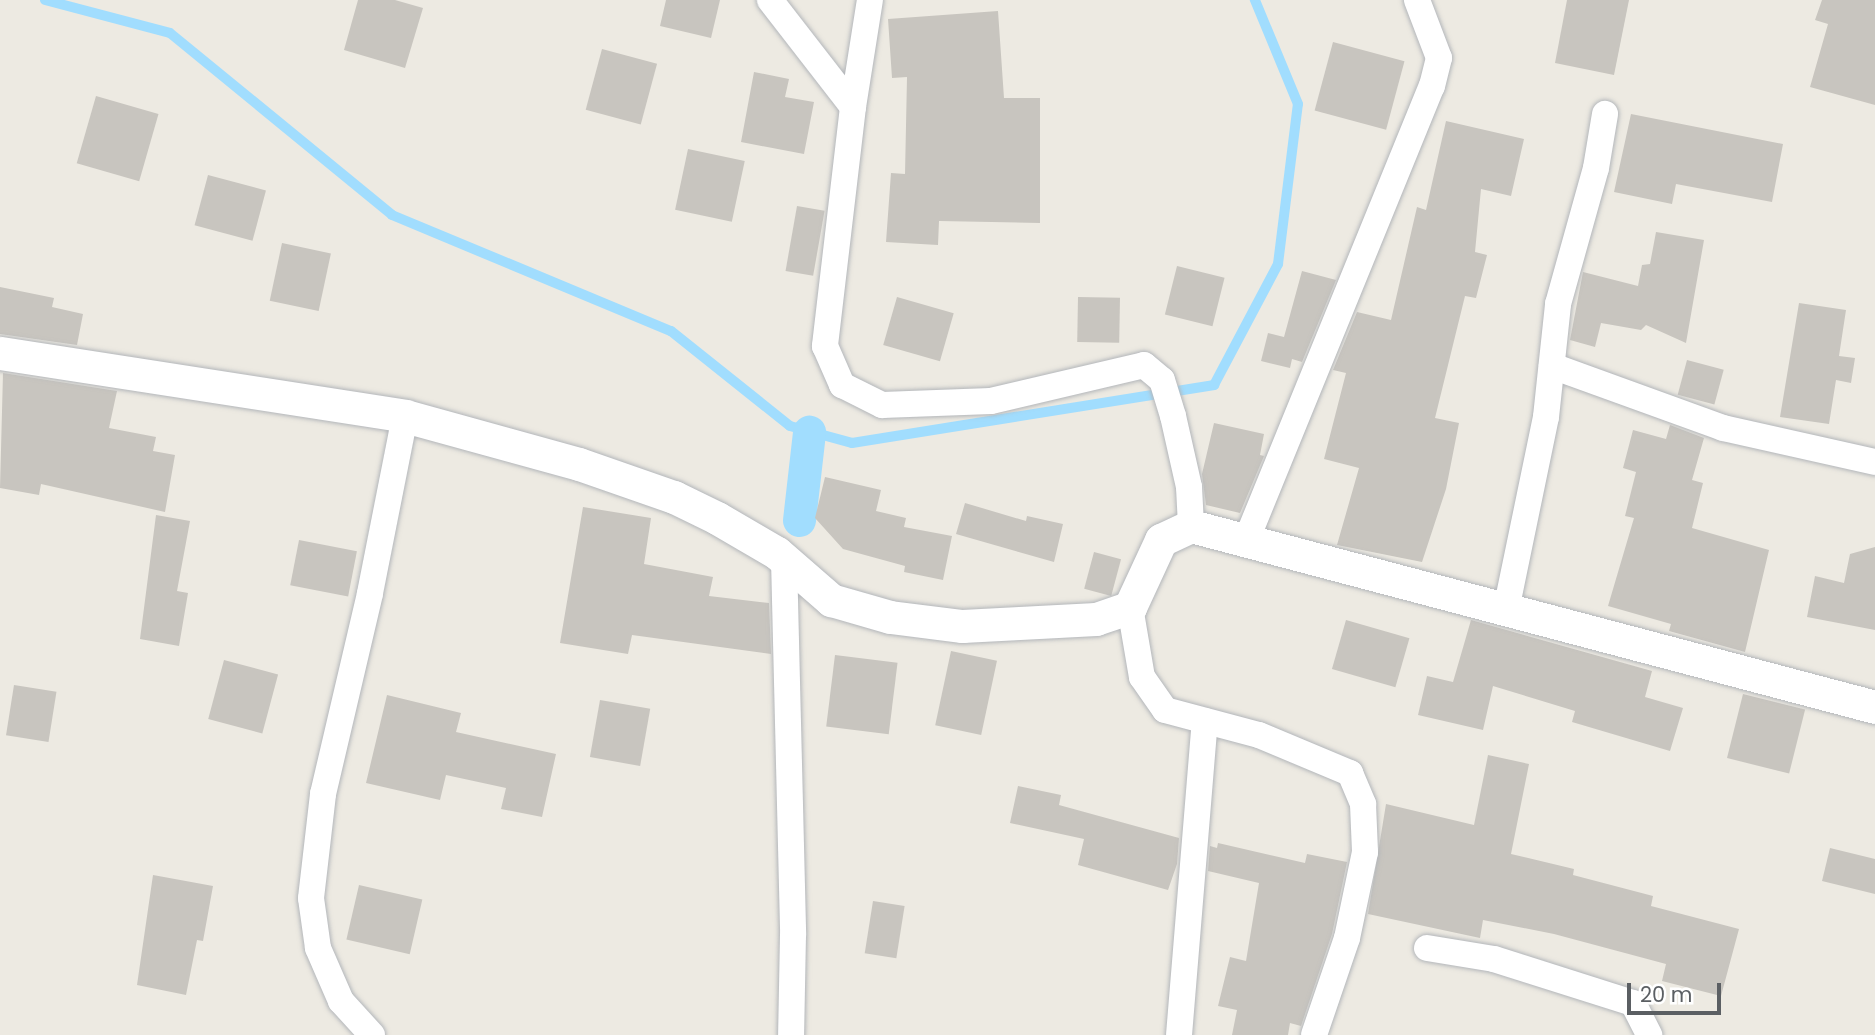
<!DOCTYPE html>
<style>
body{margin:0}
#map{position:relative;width:1875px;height:1035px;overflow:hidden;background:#edeae2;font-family:Poppins,sans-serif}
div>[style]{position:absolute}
.stream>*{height:10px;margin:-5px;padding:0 5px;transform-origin:5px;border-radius:5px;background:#a1ddfe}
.canal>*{height:33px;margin:-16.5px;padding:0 16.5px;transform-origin:16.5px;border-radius:16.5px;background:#a1ddfe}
.building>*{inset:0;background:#c8c5bf;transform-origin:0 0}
.roads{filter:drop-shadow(0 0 2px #b3b6ba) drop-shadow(0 0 2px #b3b6ba)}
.minor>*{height:26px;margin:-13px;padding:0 13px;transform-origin:13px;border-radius:13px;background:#fff}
.tertiary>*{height:33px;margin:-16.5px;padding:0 16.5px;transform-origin:16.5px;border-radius:16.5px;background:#fff}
span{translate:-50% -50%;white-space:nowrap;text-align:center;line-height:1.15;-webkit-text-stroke:6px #fff;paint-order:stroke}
.scale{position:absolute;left:1627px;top:983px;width:94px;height:32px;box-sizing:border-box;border:4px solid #5b5f63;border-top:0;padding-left:9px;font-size:21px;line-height:24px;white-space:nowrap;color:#5b5f63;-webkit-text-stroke:5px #fff;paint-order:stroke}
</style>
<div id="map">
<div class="stream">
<i style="left:45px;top:0;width:129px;rotate:14.8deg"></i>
<i style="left:170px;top:33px;width:287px;rotate:39.3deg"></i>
<i style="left:392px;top:215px;width:302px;rotate:22.6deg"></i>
<i style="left:671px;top:331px;width:152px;rotate:38.6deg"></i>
<i style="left:790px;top:426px;width:64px;rotate:15.3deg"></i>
<i style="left:852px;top:443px;width:367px;rotate:-9.1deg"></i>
<i style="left:1214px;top:385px;width:137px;rotate:-62.1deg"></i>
<i style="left:1278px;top:264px;width:161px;rotate:-82.9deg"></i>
<i style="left:1298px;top:104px;width:113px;rotate:-112.5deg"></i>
</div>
<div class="canal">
<i style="left:799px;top:520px;width:89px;rotate:-83.5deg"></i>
</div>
<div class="building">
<i style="clip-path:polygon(358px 0,395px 0,423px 8px,405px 68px,344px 50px)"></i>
<i style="clip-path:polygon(666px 0,720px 0,711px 38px,660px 26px)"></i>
<i style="clip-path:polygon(1567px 0,1629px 0,1614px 75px,1555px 63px)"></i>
<i style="clip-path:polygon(1822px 0,1875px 0,1875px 105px,1810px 87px,1828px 24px,1815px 20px)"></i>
<i style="clip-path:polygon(998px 11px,1004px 98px,1040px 98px,1040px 223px,939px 221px,938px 245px,886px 242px,891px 173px,905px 174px,907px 77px,892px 78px,888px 19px)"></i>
<i style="left:1333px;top:42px;width:74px;height:71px;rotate:15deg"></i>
<i style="left:602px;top:49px;width:57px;height:63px;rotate:15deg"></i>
<i style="clip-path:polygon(754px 72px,789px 79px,785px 97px,814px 102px,804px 154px,741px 142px)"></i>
<i style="left:96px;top:96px;width:65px;height:70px;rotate:16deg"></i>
<i style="clip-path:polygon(1631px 114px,1783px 144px,1772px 202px,1676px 184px,1672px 204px,1614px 192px)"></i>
<i style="clip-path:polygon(1446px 121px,1524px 139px,1511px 196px,1481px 189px,1475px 252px,1487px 255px,1476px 298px,1465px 296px,1435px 418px,1459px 423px,1446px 489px,1422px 562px,1337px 545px,1359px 468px,1324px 459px,1346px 373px,1333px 370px,1357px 312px,1391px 320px,1417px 207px,1426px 210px)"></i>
<i style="left:688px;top:149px;width:58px;height:62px;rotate:12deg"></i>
<i style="left:208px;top:175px;width:60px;height:52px;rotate:15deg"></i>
<i style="left:797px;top:206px;width:28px;height:66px;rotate:10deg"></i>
<i style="clip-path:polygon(1656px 232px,1704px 240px,1686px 343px,1646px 325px,1641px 330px,1601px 323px,1595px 347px,1570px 340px,1583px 272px,1638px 286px,1642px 265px,1650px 264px)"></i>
<i style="left:282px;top:243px;width:50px;height:59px;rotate:12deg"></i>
<i style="left:1177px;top:266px;width:49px;height:50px;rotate:14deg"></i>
<i style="clip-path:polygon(1302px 271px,1336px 280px,1302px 362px,1292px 359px,1290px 368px,1261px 361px,1268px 333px,1284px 337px)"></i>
<i style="clip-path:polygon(0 287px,54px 298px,52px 307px,83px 314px,77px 345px,0 334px)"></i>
<i style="left:897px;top:297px;width:59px;height:50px;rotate:16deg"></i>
<i style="left:1078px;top:297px;width:42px;height:45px;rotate:1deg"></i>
<i style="clip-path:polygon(1799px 303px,1846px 310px,1839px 356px,1855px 358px,1851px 383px,1836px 380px,1829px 424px,1780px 417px)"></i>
<i style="left:1687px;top:360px;width:38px;height:36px;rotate:15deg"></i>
<i style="clip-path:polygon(3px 373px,117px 391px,109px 428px,156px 437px,153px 451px,175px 455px,165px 512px,41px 484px,39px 495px,0 488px)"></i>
<i style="clip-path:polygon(1214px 423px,1264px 434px,1260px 455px,1264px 456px,1240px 513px,1206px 505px,1202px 474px)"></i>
<i style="clip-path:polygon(1670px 425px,1704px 438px,1692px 480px,1703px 483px,1692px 528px,1769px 550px,1745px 652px,1669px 631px,1671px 624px,1608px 606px,1634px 518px,1625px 516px,1636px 472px,1623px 468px,1633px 430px,1666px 439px)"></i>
<i style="clip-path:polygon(825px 477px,881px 490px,876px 511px,906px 518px,904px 527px,952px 536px,943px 580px,904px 572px,905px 566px,843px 549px,815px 518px)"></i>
<i style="clip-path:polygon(965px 503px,1026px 521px,1027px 516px,1063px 524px,1054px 562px,956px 534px)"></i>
<i style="clip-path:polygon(583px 507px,651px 518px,644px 564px,713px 577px,709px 596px,769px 603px,771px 654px,632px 635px,628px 654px,560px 643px)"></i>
<i style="clip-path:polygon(156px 515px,190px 521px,177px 591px,188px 593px,179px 646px,140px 639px)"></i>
<i style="left:299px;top:540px;width:59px;height:46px;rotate:11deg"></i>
<i style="clip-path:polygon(1875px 547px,1875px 630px,1807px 617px,1815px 576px,1844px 583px,1850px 554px)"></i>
<i style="left:1094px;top:552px;width:28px;height:38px;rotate:15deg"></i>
<i style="left:1346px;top:620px;width:66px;height:51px;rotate:16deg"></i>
<i style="clip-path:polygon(1471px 620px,1652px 671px,1645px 697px,1683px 708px,1670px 751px,1572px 722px,1575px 711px,1493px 686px,1483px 730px,1418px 715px,1427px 676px,1453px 682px)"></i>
<i style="left:951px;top:651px;width:47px;height:76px;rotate:12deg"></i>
<i style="left:835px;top:655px;width:63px;height:72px;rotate:7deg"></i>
<i style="left:224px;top:660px;width:56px;height:61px;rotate:15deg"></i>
<i style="left:14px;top:685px;width:43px;height:51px;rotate:9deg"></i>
<i style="left:1743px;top:694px;width:64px;height:66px;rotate:14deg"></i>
<i style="clip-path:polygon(387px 695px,461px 713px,456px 732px,556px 754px,542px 817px,501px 809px,506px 788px,446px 775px,440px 800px,366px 783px)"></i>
<i style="left:600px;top:700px;width:51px;height:58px;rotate:10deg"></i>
<i style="clip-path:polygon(1488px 755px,1529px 764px,1511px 854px,1574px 869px,1573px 875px,1653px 896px,1651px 906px,1739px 929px,1721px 996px,1662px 981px,1666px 964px,1554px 934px,1483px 920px,1480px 938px,1368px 914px,1386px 804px,1474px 825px)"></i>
<i style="clip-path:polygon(1018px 786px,1061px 795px,1059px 805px,1179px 838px,1177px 864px,1168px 890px,1078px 865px,1084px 839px,1010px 823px)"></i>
<i style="clip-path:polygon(1218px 843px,1305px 863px,1307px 854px,1347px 862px,1332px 934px,1301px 1026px,1290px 1023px,1288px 1035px,1232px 1035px,1237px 1010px,1218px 1006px,1230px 957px,1246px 961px,1259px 883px,1208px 871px,1210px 846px,1217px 848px)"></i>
<i style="clip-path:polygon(1830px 848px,1875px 859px,1875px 894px,1822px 881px)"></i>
<i style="clip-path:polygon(153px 875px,213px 886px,203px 941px,197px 940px,186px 995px,137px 985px)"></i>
<i style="left:359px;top:885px;width:65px;height:56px;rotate:13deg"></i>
<i style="left:873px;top:901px;width:32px;height:53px;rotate:9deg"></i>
</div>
<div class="roads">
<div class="minor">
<i style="left:770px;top:0;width:135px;rotate:52.2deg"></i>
<i style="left:853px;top:107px;width:241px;rotate:96.7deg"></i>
<i style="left:825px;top:346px;width:43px;rotate:66.4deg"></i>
<i style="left:842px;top:385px;width:45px;rotate:26.6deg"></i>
<i style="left:882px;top:405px;width:109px;rotate:-2.1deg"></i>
<i style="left:991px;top:401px;width:157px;rotate:-13.2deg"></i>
<i style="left:1144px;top:365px;width:23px;rotate:40deg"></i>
<i style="left:1162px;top:380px;width:38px;rotate:73deg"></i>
<i style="left:1173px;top:416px;width:73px;rotate:77.3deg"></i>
<i style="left:1189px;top:487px;width:39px;rotate:87deg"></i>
<i style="left:853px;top:107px;width:108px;rotate:-81deg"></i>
<i style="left:1552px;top:366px;width:182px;rotate:19.9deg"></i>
<i style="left:1723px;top:428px;width:156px;rotate:12.6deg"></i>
<i style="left:1246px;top:541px;width:492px;rotate:-67.8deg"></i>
<i style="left:1432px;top:86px;width:29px;rotate:-76deg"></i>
<i style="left:1439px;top:58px;width:62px;rotate:-110.8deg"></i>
<i style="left:784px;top:559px;width:376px;rotate:88.6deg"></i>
<i style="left:793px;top:935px;width:100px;rotate:91.1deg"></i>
<i style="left:1130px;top:607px;width:71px;rotate:80.3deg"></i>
<i style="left:1142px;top:677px;width:40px;rotate:55.1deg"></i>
<i style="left:1165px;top:710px;width:97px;rotate:14.9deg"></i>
<i style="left:1259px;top:735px;width:99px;rotate:22.7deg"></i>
<i style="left:1350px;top:773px;width:34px;rotate:67deg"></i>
<i style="left:1363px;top:804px;width:48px;rotate:87.6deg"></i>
<i style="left:1365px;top:852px;width:88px;rotate:101.8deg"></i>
<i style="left:1347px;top:938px;width:102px;rotate:108.8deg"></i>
<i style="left:1506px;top:610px;width:197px;rotate:-78.3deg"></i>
<i style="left:1546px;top:417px;width:114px;rotate:-83.9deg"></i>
<i style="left:1558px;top:304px;width:141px;rotate:-74.4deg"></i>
<i style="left:1596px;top:168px;width:55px;rotate:-80.5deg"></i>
<i style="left:1427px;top:948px;width:68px;rotate:9.3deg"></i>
<i style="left:1494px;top:959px;width:146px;rotate:17.6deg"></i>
<i style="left:1633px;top:1003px;width:36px;rotate:63deg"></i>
<i style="left:372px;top:1035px;width:46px;rotate:-132.4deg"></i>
<i style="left:341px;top:1001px;width:58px;rotate:-113.5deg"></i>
<i style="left:318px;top:948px;width:50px;rotate:-98deg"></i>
<i style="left:311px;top:898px;width:105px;rotate:-83.4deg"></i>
<i style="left:323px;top:794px;width:206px;rotate:-76.8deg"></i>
<i style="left:370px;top:593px;width:180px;rotate:-78.8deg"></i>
<i style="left:1179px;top:1035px;width:315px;rotate:-85.3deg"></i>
</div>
<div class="tertiary">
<i style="left:0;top:353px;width:410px;rotate:8.8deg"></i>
<i style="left:405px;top:416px;width:180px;rotate:15.4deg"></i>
<i style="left:579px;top:464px;width:101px;rotate:19.2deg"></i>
<i style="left:674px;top:497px;width:48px;rotate:26deg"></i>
<i style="left:717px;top:518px;width:69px;rotate:30.3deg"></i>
<i style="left:777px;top:553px;width:72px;rotate:41deg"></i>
<i style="left:831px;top:600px;width:61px;rotate:16.1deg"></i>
<i style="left:890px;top:617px;width:73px;rotate:7.1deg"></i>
<i style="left:962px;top:626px;width:134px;rotate:-3deg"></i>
<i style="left:1096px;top:619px;width:36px;rotate:-19deg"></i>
<i style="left:1130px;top:607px;width:74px;rotate:-65.2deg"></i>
<i style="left:1161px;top:540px;width:33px;rotate:-25deg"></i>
<i style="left:1191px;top:526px;width:708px;rotate:14.82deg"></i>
</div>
</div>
<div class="scale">20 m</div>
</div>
